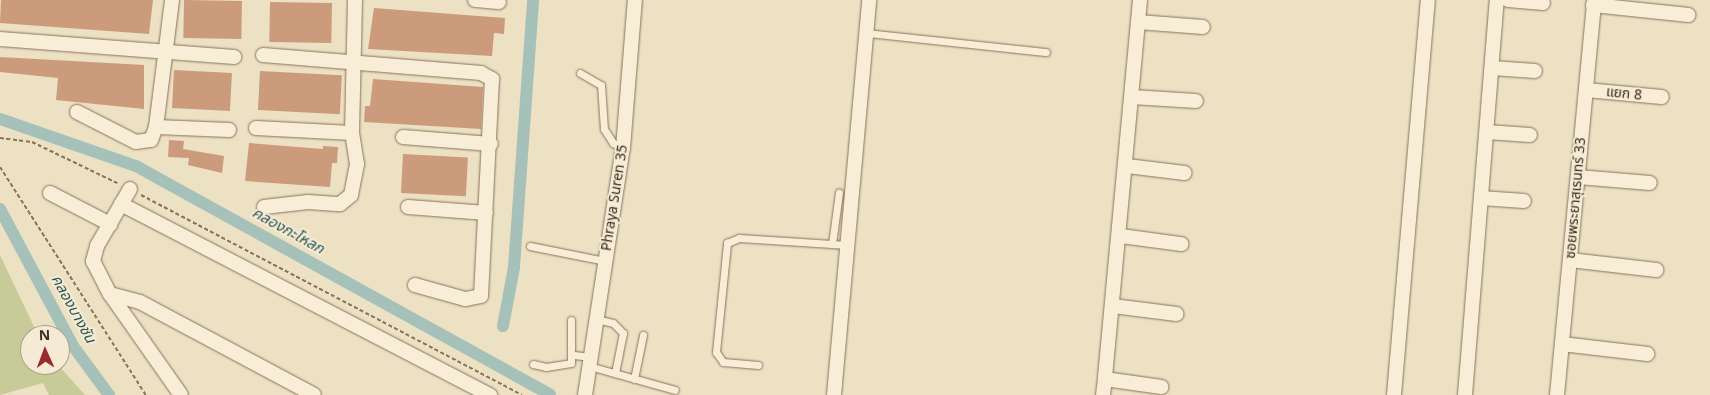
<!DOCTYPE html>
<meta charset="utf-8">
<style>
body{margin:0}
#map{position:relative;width:1710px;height:395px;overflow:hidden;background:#ede1c4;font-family:Georgia,"Noto Sans Thai",serif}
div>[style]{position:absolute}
.green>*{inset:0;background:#c6cb98}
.canal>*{height:12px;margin:-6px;padding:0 6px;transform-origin:6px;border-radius:6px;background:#a6c1b9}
.building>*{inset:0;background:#cb9b7b;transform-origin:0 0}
.path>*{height:2px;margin-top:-1px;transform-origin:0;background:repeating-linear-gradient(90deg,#88725b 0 4px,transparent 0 6.5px)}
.roads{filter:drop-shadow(0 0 1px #88725b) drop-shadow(0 0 1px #88725b)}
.lane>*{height:7px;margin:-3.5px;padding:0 3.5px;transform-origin:3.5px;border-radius:3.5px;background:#f8eed7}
.street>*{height:14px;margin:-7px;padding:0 7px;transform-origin:7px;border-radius:7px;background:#f8eed7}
span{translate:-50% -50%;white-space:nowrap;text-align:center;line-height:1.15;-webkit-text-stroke:4px #f5ebd4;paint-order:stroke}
.street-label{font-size:14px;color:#382b1f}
.water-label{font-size:15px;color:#2e5855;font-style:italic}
.north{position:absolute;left:20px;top:325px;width:50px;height:50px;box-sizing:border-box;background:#f5ebd4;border:1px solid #a99e8c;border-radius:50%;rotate:358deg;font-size:14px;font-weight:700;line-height:20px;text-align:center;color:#382b1f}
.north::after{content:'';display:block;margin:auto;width:18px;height:22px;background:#962c2e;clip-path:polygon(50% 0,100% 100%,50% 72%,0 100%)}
</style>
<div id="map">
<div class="green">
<i style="clip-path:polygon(0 255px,38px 335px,30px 335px,30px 365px,58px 365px,85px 395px,49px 395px,43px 383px,0 395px)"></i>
</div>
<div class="canal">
<i style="left:0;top:119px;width:144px;rotate:19.1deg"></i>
<i style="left:136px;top:166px;width:473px;rotate:28.9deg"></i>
<i style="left:0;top:209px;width:155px;rotate:61.9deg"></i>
<i style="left:73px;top:346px;width:61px;rotate:53.7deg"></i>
<i style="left:503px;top:326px;width:60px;rotate:-79.4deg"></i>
<i style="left:514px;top:267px;width:268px;rotate:-85.9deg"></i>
</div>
<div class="building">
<i style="clip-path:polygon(1px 0,153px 0,149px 34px,0 23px)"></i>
<i style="left:184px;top:0;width:58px;height:38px;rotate:1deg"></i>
<i style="left:270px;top:2px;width:62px;height:40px;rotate:1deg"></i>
<i style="clip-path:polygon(374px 8px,505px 18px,504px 34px,494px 33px,492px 56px,368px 49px)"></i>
<i style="clip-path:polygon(0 57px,144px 65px,144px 109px,56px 100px,58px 78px,0 72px)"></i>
<i style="left:174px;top:70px;width:58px;height:38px;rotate:3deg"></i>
<i style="left:260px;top:71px;width:82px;height:39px;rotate:3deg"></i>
<i style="clip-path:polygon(373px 79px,483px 87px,481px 129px,364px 122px,365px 106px,370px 106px)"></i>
<i style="clip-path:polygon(169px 140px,184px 141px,183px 149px,224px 156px,222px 173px,188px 165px,189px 158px,168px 157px)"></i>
<i style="clip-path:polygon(249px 143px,323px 149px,323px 146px,338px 147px,337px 163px,332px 163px,330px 187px,245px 181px)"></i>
<i style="left:403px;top:154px;width:65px;height:39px;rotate:3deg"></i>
</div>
<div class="path">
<i style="left:0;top:138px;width:32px;rotate:7deg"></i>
<i style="left:32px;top:142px;width:97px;rotate:25.8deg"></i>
<i style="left:0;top:167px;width:271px;rotate:57.4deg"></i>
<i style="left:141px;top:195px;width:430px;rotate:27.7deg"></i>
</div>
<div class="roads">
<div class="lane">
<i style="left:867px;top:33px;width:180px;rotate:6.1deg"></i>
<i style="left:580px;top:73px;width:24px;rotate:30deg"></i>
<i style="left:601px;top:85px;width:44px;rotate:86.1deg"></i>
<i style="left:604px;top:129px;width:17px;rotate:57deg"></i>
<i style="left:613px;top:143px;width:11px;rotate:27deg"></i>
<i style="left:832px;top:244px;width:52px;rotate:-82.3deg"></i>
<i style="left:530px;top:246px;width:76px;rotate:11.3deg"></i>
<i style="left:596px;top:319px;width:17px;rotate:13deg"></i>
<i style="left:613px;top:323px;width:14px;rotate:45deg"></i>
<i style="left:623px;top:333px;width:41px;rotate:101.3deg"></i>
<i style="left:574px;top:355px;width:17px;rotate:7deg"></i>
<i style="left:533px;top:364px;width:13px;rotate:13deg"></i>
<i style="left:546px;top:367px;width:25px;rotate:-9deg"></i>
<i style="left:571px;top:363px;width:43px;rotate:-90deg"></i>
<i style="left:758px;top:365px;width:35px;rotate:-175deg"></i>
<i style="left:723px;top:362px;width:12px;rotate:-125deg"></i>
<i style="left:716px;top:352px;width:110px;rotate:-84.2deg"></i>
<i style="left:727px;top:243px;width:13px;rotate:-23deg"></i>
<i style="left:739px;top:238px;width:109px;rotate:3.7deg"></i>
<i style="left:589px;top:366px;width:89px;rotate:15.6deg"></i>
<i style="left:634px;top:379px;width:45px;rotate:-78.4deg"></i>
</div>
<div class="street">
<i style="left:475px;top:0;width:24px;rotate:5deg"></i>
<i style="left:1140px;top:0;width:381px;rotate:95.3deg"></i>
<i style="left:1105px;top:379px;width:57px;rotate:8.1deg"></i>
<i style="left:1508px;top:0;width:35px;rotate:5deg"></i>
<i style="left:1593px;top:5px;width:96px;rotate:6deg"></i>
<i style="left:1138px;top:22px;width:65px;rotate:4.4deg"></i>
<i style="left:0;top:39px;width:235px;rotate:4.4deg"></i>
<i style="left:263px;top:55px;width:219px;rotate:4.7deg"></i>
<i style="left:481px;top:73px;width:13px;rotate:29deg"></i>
<i style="left:492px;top:79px;width:217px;rotate:92.9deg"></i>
<i style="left:481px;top:296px;width:16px;rotate:169deg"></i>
<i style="left:465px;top:299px;width:52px;rotate:-164.4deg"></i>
<i style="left:1492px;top:68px;width:43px;rotate:4deg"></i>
<i style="left:1586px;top:90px;width:76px;rotate:5.3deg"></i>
<i style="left:1132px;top:97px;width:64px;rotate:3.6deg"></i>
<i style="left:77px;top:112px;width:66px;rotate:27deg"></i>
<i style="left:136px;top:142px;width:15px;rotate:-8deg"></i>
<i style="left:151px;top:140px;width:14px;rotate:-69deg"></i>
<i style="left:156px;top:127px;width:128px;rotate:-82.8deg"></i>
<i style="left:156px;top:127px;width:73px;rotate:2.4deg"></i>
<i style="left:256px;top:128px;width:96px;rotate:3deg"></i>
<i style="left:1487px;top:132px;width:43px;rotate:4deg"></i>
<i style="left:403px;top:137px;width:88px;rotate:4.5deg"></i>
<i style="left:1127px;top:166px;width:58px;rotate:6.9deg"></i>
<i style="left:1578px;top:177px;width:72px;rotate:4.8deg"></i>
<i style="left:130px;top:189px;width:66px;rotate:120.1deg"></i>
<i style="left:97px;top:246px;width:16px;rotate:105deg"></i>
<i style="left:93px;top:261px;width:37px;rotate:63deg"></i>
<i style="left:110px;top:294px;width:123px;rotate:54.9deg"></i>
<i style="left:50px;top:193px;width:68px;rotate:27.3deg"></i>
<i style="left:1481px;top:198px;width:43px;rotate:4deg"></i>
<i style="left:121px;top:204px;width:416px;rotate:27.4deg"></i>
<i style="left:264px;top:207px;width:44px;rotate:-6.5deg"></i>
<i style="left:308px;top:202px;width:32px;rotate:4deg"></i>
<i style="left:340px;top:204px;width:14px;rotate:-39deg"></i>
<i style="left:351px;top:195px;width:32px;rotate:-79deg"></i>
<i style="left:357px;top:164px;width:31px;rotate:-99deg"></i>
<i style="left:352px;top:133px;width:133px;rotate:-88.7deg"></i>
<i style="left:408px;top:207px;width:78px;rotate:4.4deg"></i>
<i style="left:1121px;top:236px;width:61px;rotate:7.6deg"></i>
<i style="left:1570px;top:260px;width:87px;rotate:6.6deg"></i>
<i style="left:110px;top:294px;width:31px;rotate:15deg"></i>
<i style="left:140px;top:302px;width:197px;rotate:28.1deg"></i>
<i style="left:1113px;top:306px;width:64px;rotate:7.2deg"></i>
<i style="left:1562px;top:344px;width:86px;rotate:6.7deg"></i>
<i style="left:585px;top:395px;width:250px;rotate:-81.3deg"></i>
<i style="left:623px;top:148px;width:148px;rotate:-85.4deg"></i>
<i style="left:834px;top:395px;width:397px;rotate:-84.9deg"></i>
<i style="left:1103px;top:395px;width:16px;rotate:-83deg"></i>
<i style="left:1394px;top:395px;width:396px;rotate:-85.1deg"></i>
<i style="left:1465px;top:395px;width:396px;rotate:-85.4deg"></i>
<i style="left:1557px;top:395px;width:397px;rotate:-84.6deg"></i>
</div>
</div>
<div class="street-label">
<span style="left:1624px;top:94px;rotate:6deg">แยก 8</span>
<span style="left:615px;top:198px;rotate:-81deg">Phraya Suren 35</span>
<span style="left:1576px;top:198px;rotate:-85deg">ซอยพระยาสุเรนทร์ 33</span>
</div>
<div class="water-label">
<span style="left:288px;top:231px;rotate:29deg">คลองกะโหลก</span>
<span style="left:73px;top:309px;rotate:61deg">คลองบางชัน</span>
</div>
<div class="north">N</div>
</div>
